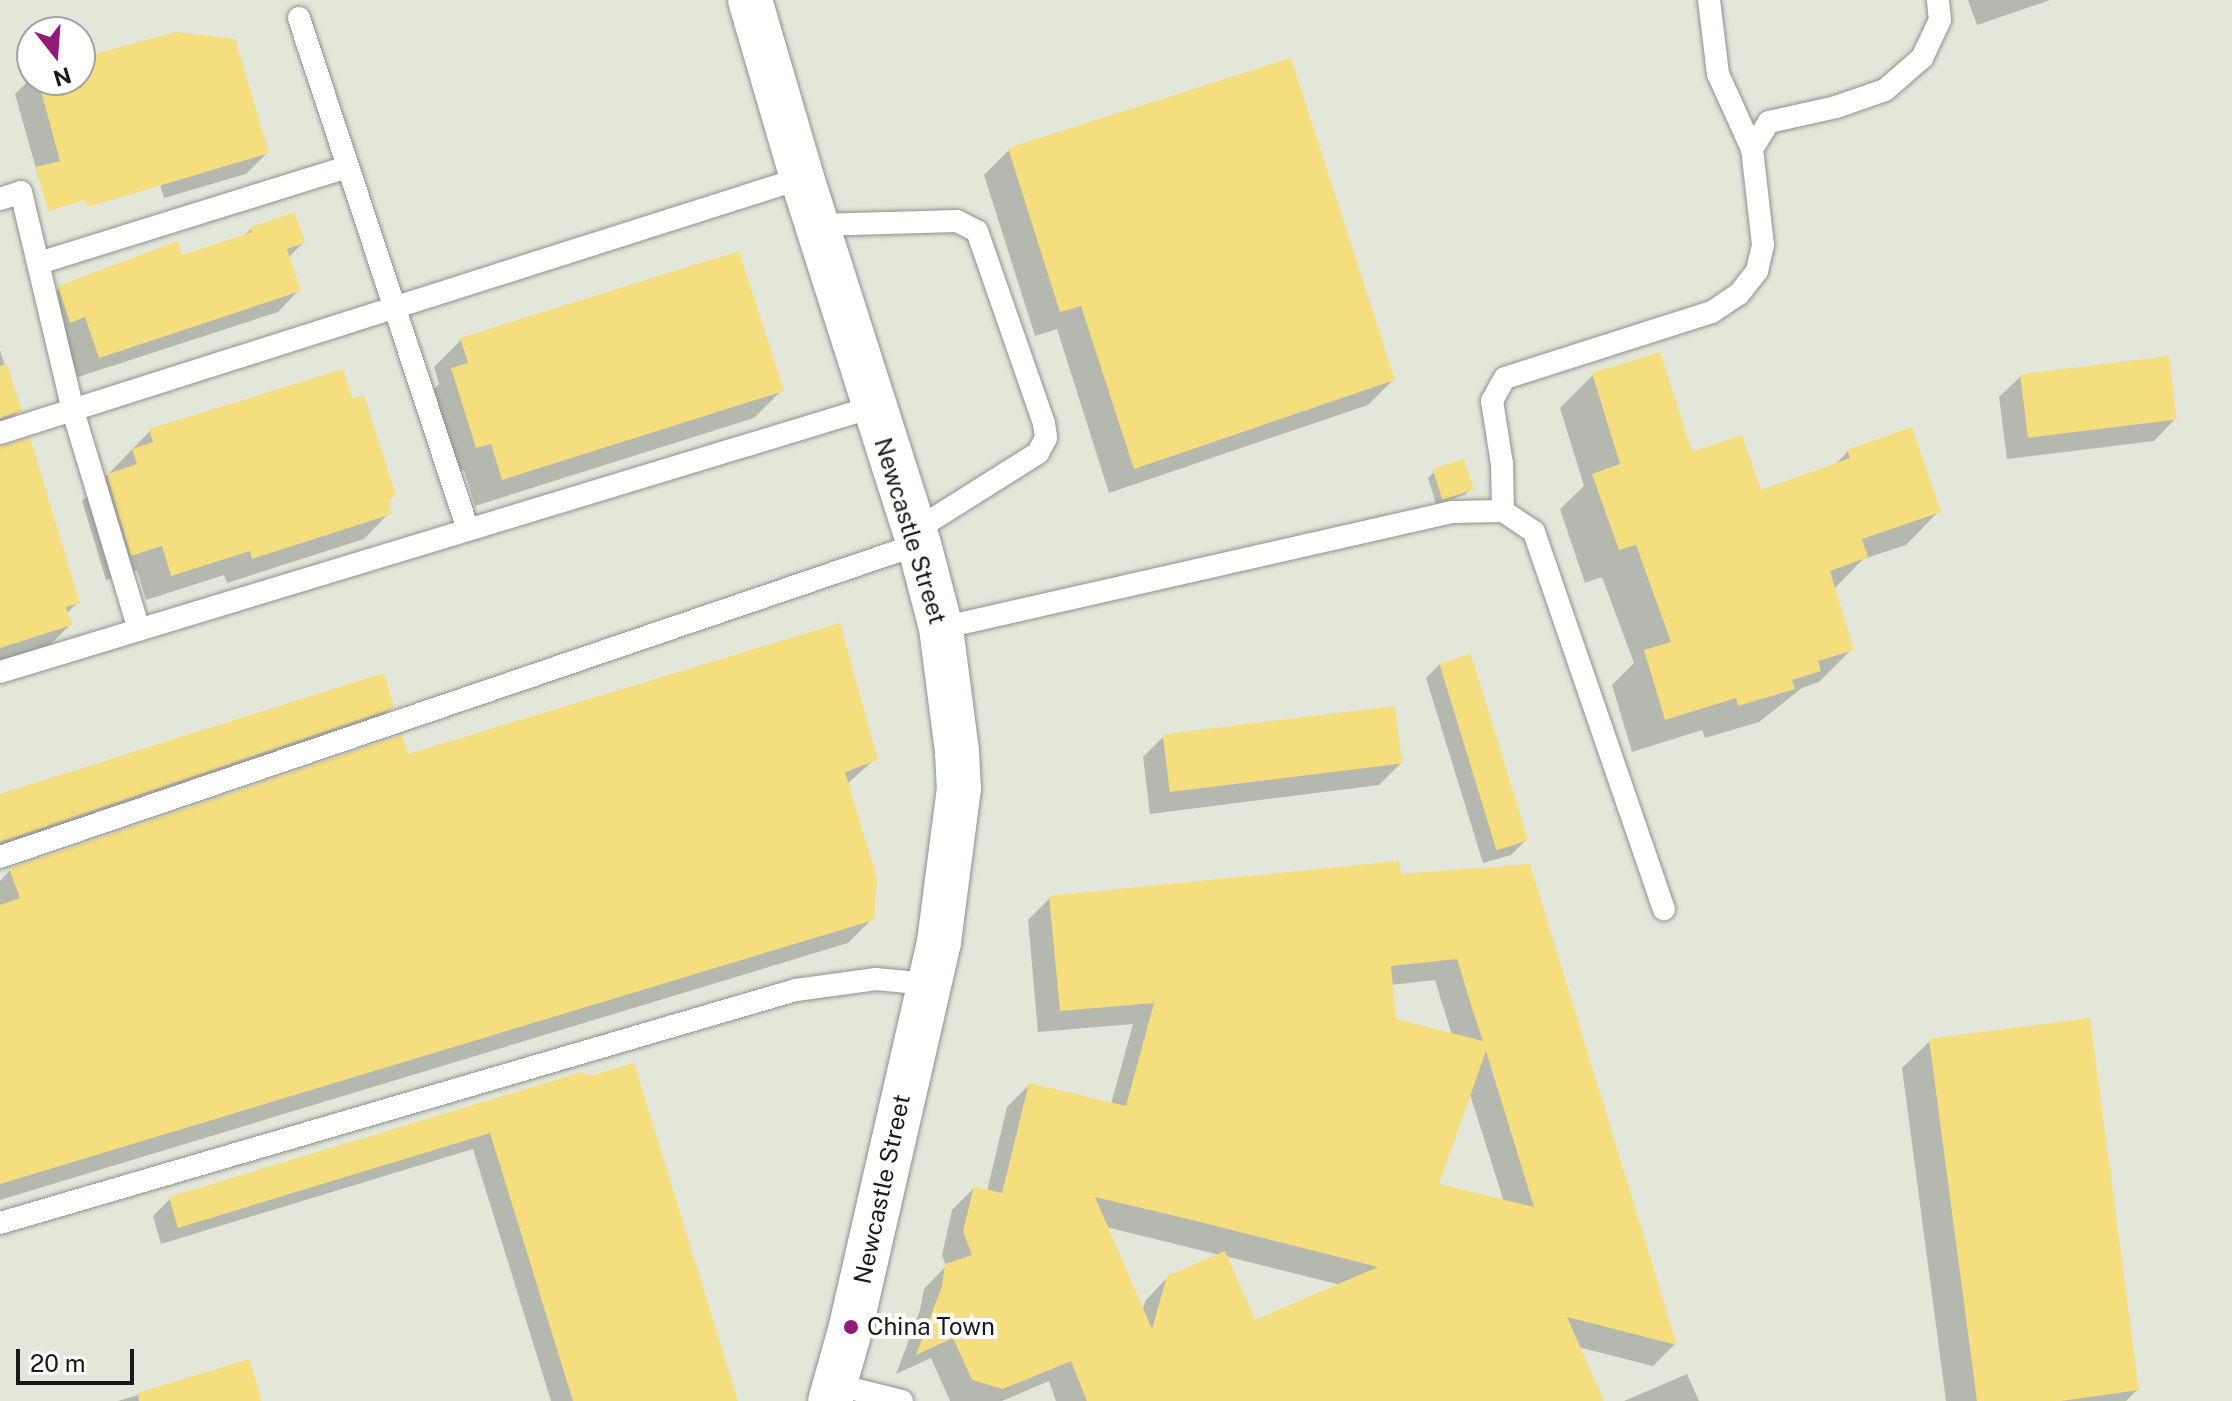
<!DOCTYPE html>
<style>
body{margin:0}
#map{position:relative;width:2232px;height:1401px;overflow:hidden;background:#f0f3ec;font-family:"Public Sans",sans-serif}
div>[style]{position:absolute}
.built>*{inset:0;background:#e2e7da}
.shadow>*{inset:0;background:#0003}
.building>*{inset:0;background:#f5de7d;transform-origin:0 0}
.roads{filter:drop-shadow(0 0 2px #8f918b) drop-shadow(0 0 2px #8f918b)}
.service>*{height:22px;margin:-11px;padding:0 11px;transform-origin:11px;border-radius:11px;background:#fff}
.minor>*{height:44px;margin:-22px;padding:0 22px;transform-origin:22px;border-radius:22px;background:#fff}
.dots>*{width:22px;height:22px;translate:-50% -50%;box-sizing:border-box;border:4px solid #fefffe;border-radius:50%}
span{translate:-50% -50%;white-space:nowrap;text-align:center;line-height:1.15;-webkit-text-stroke:8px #fefffe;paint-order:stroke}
.street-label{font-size:24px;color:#191a18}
.poi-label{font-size:24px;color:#191a18}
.left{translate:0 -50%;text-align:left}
.north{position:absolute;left:16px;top:16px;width:80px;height:80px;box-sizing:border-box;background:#fefffe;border:2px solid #a2a3a2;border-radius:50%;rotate:163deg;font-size:22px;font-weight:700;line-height:32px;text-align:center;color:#191a18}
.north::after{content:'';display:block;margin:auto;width:28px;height:36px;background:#921a78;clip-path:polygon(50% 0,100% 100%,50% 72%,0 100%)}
.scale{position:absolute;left:16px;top:1349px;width:118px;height:36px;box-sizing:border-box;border:4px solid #191a18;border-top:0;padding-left:10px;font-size:24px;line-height:28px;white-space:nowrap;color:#191a18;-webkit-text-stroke:6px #fefffe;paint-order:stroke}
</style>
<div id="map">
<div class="built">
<i style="clip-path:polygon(evenodd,0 0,2232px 0,2232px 1401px,0 1401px,0 0,32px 32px,80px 32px,80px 80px,32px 80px,32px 32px)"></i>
</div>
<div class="shadow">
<i style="clip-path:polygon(1968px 0,2050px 0,1977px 25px)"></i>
<i style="clip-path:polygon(80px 61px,267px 153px,246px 174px,164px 198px,149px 147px,39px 179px,15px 94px,32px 77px,32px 80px,80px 80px)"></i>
<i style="clip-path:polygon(1009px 150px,1393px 380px,1368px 405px,1109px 493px,1057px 329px,1035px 336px,984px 175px)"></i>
<i style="clip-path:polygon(251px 229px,303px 243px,288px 258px,299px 290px,278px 312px,78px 377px,64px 337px,38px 309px,59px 288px,181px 257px,243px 237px)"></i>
<i style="clip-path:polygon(461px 340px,781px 391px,754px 418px,475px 506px,464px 470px,449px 474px,425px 398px,439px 384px,434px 367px)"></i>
<i style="clip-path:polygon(0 350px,19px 411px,0 430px)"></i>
<i style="clip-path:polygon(1593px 375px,1690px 454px,1760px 492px,1835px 465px,1848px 451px,1939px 511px,1906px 545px,1863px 559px,1834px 589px,1852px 649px,1819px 682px,1802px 688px,1759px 722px,1705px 738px,1702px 730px,1632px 752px,1612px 685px,1634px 663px,1602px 577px,1585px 583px,1560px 509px,1584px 486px,1560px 408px)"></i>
<i style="clip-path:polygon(2021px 376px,2175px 419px,2154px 441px,2007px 459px,1999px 397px)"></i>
<i style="clip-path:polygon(150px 431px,386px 502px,389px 513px,364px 539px,227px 583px,224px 575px,146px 600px,137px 570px,106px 580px,82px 501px)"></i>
<i style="clip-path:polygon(0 448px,77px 603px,66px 614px,70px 625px,44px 651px,0 665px)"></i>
<i style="clip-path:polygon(1434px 472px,1471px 488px,1465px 495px,1436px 504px,1428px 478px)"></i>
<i style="clip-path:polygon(1440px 664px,1525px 841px,1511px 855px,1483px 863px,1426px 678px)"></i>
<i style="clip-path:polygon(392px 707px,368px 731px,0 856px,0 796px)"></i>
<i style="clip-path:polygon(1164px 736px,1400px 764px,1379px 785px,1150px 814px,1143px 757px)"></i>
<i style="clip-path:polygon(407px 757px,875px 759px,846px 785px,872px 919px,848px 943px,0 1200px,0 881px,10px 870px)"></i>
<i style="clip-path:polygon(evenodd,1529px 866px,1675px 1344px,1653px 1366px,1578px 1347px,1602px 1401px,1056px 1401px,1049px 1381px,1002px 1401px,950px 1401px,931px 1358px,896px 1374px,920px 1310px,924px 1289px,946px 1266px,942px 1255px,952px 1210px,974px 1188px,987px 1191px,1007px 1107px,1029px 1085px,1111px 1104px,1133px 1024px,1038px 1032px,1028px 920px,1050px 898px,1529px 866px,1435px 980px,1452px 1035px,1394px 1020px,1391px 985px,1435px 980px,1529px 866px,1469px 1091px,1504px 1202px,1436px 1185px,1469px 1091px,1529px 866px,1106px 1227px,1220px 1255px,1168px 1277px,1146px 1300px,1142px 1311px,1106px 1227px,1529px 866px,1225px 1256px,1341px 1285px,1254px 1322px,1225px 1256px)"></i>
<i style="clip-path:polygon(1930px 1041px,2137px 1390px,2126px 1401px,1946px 1401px,1902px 1068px)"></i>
<i style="clip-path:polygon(582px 1074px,736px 1401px,551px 1401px,473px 1149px,161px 1244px,153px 1216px,170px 1199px)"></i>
<i style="clip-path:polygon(248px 1362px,260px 1401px,118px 1401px)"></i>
<i style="clip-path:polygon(1687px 1374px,1699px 1401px,1624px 1401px)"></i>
</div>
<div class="building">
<i style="clip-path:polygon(176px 32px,235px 39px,269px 153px,88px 207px,85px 200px,48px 211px,36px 167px,60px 161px,38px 80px,80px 80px,80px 58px)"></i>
<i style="clip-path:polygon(1291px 58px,1395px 380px,1134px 469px,1081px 306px,1060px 312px,1008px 148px)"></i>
<i style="clip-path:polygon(295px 212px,305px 243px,287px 249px,301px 291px,99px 358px,85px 317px,70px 323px,58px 286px,178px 241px,182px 255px,252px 232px,250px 227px)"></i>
<i style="clip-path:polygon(739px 251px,784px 391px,502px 480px,491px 444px,476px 448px,451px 368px,468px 363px,460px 338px)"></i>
<i style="clip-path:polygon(1660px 352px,1692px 452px,1742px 435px,1761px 490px,1850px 458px,1847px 450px,1912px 427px,1941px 512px,1862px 539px,1868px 557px,1830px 571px,1854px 650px,1818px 661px,1821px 671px,1792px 680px,1795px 689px,1738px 706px,1736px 698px,1665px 720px,1644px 650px,1671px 642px,1636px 545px,1619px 550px,1592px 474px,1620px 464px,1592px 373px)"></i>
<i style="left:2169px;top:356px;width:64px;height:150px;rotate:83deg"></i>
<i style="clip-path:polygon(7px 364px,22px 411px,0 418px,0 366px)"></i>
<i style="clip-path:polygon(343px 369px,352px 398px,364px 396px,396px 495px,388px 501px,392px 514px,252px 559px,250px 551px,171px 576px,162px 546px,131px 556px,107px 474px,137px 464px,132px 449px,153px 442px,149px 429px)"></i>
<i style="clip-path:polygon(30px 438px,80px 603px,66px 607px,72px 625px,0 648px,0 447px)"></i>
<i style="left:1464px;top:459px;width:32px;height:33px;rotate:72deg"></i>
<i style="clip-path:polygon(840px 623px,878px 760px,845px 772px,877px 879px,874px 920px,0 1184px,0 905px,20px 898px,9px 869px,402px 735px,408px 754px)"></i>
<i style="left:1471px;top:654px;width:195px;height:33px;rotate:73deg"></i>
<i style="clip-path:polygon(384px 673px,394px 708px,0 842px,0 794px)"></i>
<i style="left:1395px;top:706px;width:58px;height:234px;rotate:83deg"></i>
<i style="clip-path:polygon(evenodd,1399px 861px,1401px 874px,1530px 864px,1677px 1345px,1567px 1317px,1604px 1401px,1087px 1401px,1071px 1361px,1003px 1389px,972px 1380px,953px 1338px,916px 1355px,942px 1286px,945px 1264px,972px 1255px,963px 1231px,974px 1186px,1002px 1193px,1029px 1083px,1126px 1106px,1154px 1003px,1060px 1011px,1049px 896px,1399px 861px,1457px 959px,1472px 1008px,1483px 1041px,1396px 1019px,1391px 966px,1457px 959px,1399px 861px,1486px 1051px,1534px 1207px,1439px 1184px,1486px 1051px,1399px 861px,1095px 1197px,1184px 1218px,1378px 1267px,1255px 1320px,1225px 1251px,1167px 1276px,1152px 1329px,1095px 1197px)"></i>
<i style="clip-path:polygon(2090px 1018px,2139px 1390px,2061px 1401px,1977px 1401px,1929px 1039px)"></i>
<i style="clip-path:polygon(634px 1063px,738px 1401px,573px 1401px,490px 1133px,178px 1228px,169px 1197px,582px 1072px,590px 1076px)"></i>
<i style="clip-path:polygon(249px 1359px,262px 1401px,139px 1401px,138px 1393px)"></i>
</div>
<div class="roads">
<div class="service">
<i style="left:299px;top:18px;width:539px;rotate:71.73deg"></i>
<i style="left:1752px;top:149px;width:32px;rotate:-58deg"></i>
<i style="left:1769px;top:122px;width:69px;rotate:-12.6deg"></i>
<i style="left:1836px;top:107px;width:52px;rotate:-19.1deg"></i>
<i style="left:1885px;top:90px;width:49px;rotate:-40.9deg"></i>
<i style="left:1922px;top:58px;width:42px;rotate:-64.7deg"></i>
<i style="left:1940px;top:20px;width:20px;rotate:-96deg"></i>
<i style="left:0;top:199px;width:22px;rotate:-18deg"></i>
<i style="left:21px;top:192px;width:225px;rotate:76.6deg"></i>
<i style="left:73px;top:411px;width:228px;rotate:73.2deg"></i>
<i style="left:817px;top:225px;width:140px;rotate:-1.6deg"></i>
<i style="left:957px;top:221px;width:22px;rotate:27deg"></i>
<i style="left:977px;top:231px;width:203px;rotate:70.8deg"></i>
<i style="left:1044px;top:423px;width:15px;rotate:82deg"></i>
<i style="left:1046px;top:438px;width:17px;rotate:118deg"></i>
<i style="left:1038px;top:453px;width:146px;rotate:147.8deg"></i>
<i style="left:39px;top:263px;width:323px;rotate:-17.3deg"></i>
<i style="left:0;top:433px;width:842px;rotate:-17.64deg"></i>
<i style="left:1503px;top:511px;width:47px;rotate:-91.2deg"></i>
<i style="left:1502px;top:464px;width:64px;rotate:-99deg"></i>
<i style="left:1492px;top:401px;width:26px;rotate:-61deg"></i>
<i style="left:1505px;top:378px;width:217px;rotate:-17.7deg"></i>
<i style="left:1712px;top:312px;width:32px;rotate:-34deg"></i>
<i style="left:1739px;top:294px;width:29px;rotate:-52deg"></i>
<i style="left:1757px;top:271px;width:27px;rotate:-77deg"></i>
<i style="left:1763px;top:245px;width:97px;rotate:-96.5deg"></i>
<i style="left:1752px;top:149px;width:82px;rotate:-114.4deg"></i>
<i style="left:1718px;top:74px;width:75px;rotate:-96.9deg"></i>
<i style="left:941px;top:628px;width:524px;rotate:-12.79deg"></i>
<i style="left:1452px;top:512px;width:51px;rotate:-1.1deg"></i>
<i style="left:1503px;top:511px;width:37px;rotate:34deg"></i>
<i style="left:1534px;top:532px;width:399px;rotate:71deg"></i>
<i style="left:0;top:672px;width:912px;rotate:-16.89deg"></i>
<i style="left:0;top:857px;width:971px;rotate:-18.81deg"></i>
<i style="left:0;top:1223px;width:829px;rotate:-16.32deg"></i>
<i style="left:796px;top:990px;width:81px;rotate:-7.8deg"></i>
<i style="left:876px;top:979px;width:52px;rotate:5.5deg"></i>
<i style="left:834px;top:1384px;width:70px;rotate:14deg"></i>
</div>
<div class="minor">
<i style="left:750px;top:0;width:185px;rotate:73.7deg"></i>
<i style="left:802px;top:178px;width:384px;rotate:72.3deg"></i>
<i style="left:919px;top:544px;width:87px;rotate:75.3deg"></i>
<i style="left:941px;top:628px;width:125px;rotate:82.6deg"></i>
<i style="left:957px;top:752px;width:36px;rotate:87deg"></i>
<i style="left:959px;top:788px;width:155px;rotate:97.4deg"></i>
<i style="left:939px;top:942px;width:395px;rotate:102.9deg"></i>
<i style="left:851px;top:1327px;width:77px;rotate:105.8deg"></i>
</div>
</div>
<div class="dots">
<i style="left:851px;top:1327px;background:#921a78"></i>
</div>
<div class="street-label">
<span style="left:910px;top:531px;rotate:73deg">Newcastle Street</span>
<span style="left:882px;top:1189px;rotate:-78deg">Newcastle Street</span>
</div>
<div class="poi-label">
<span class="left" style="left:867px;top:1327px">China Town</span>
</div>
<div class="north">N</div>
<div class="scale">20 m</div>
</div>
